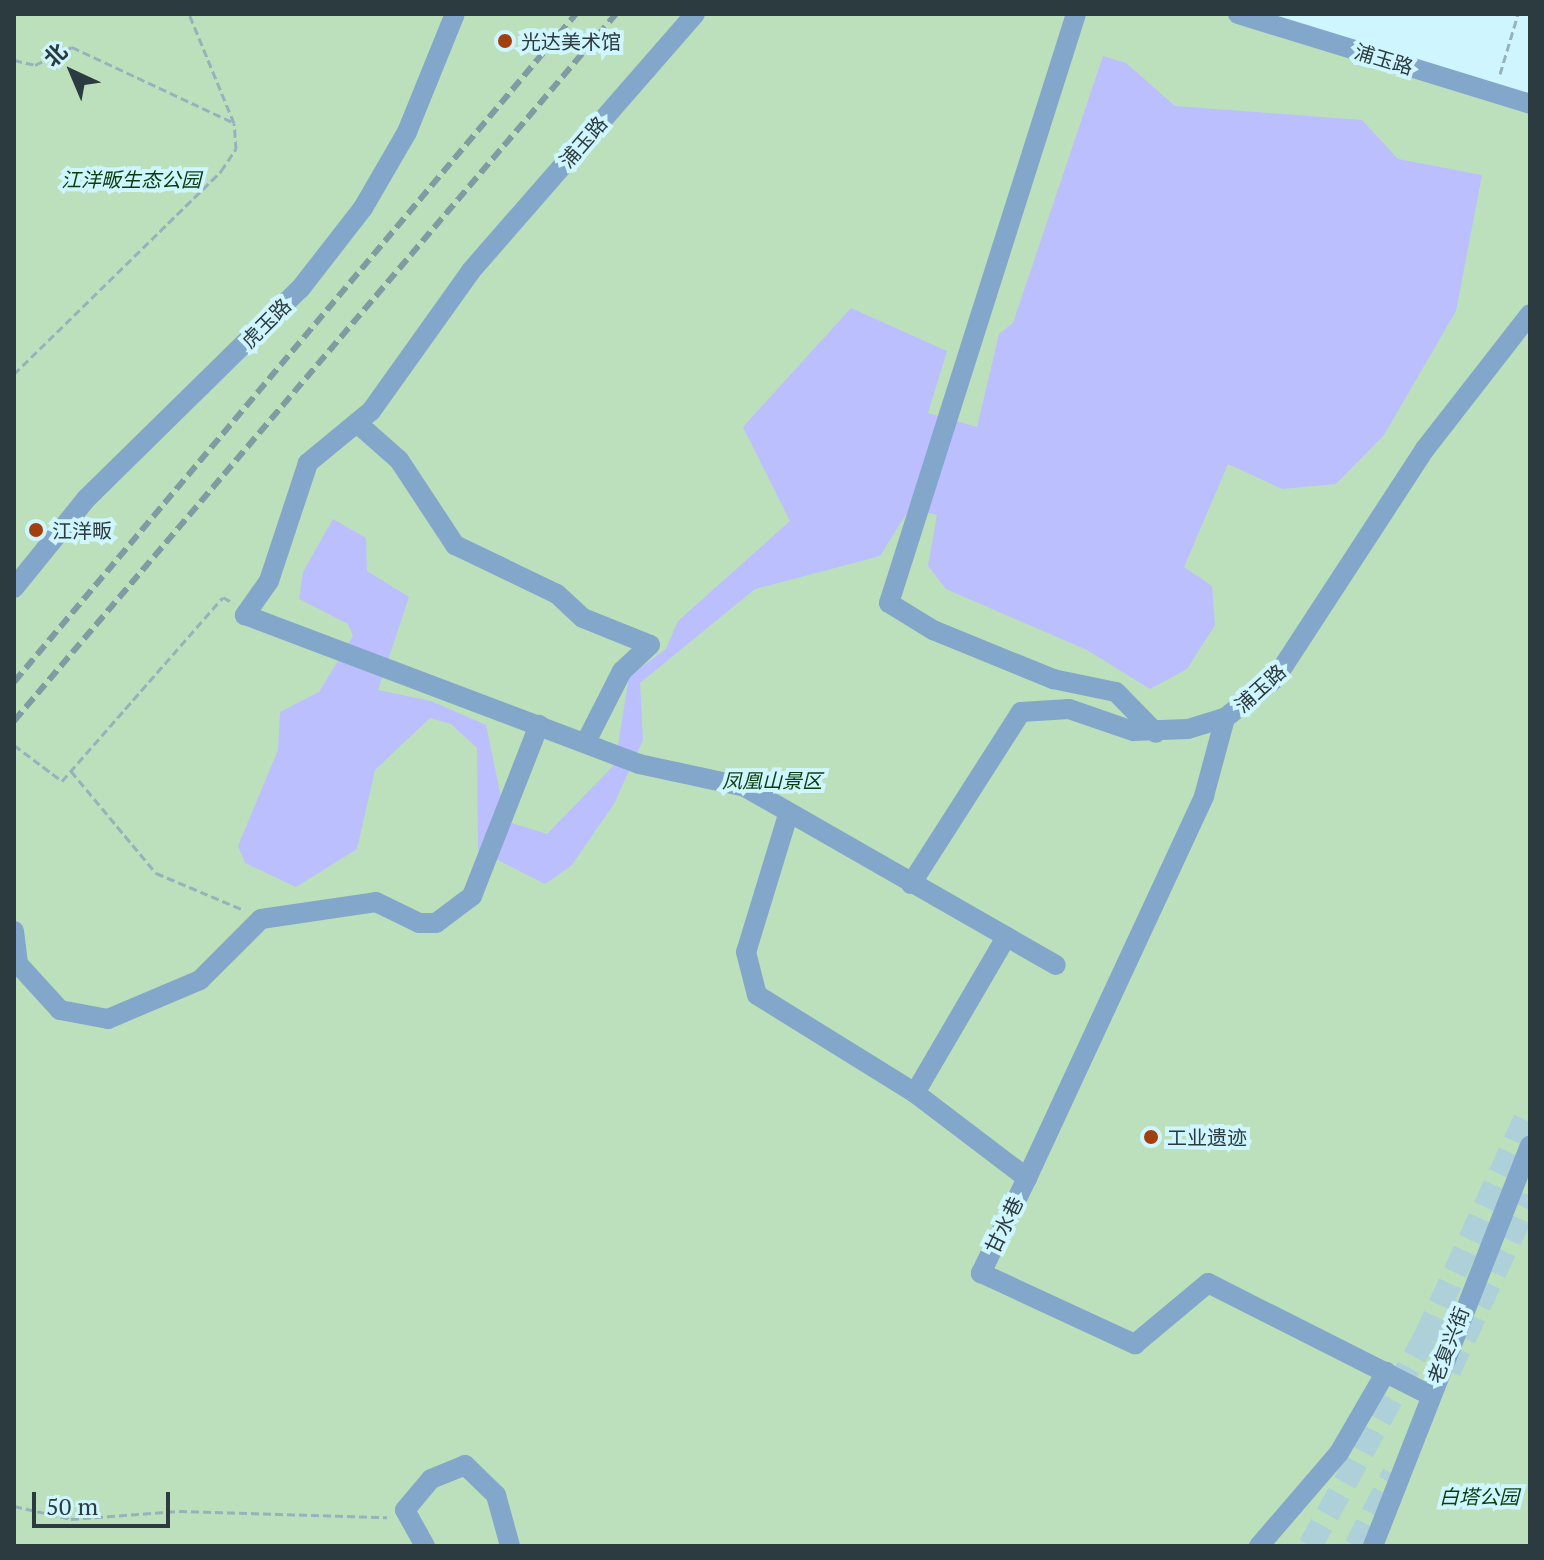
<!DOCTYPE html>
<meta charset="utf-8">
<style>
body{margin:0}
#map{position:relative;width:1544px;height:1560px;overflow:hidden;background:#cff5fe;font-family:"PT Serif","Noto Sans SC",serif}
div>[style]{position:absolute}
.green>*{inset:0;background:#bce0bb}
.water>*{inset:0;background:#bbbffd}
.highway-tunnel>*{height:24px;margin-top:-12px;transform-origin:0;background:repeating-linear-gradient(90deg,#aed0d8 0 24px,transparent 0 36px)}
.path>*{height:3px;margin-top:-1.5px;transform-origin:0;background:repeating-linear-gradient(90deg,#96b3bb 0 8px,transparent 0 12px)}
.minor>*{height:20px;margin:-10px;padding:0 10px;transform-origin:10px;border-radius:10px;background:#82a7cb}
.rail>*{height:6px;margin-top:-3px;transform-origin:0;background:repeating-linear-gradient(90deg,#819ba2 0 12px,transparent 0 18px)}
.dots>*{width:22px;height:22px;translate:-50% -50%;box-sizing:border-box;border:4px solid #cff5fe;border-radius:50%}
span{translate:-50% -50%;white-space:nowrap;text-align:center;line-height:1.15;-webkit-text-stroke:8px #cff5fe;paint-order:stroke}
.poi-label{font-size:20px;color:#2c3b3f}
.left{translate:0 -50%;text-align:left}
.street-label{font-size:20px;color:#2c3b3f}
.park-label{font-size:20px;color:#083d0d;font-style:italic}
.frame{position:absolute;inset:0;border:16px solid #2c3b3f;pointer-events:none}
.north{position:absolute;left:32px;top:32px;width:80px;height:80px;-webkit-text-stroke:6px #cff5fe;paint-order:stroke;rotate:316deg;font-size:22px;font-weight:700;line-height:32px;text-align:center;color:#2c3b3f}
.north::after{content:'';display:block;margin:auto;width:28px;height:36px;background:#2c3b3f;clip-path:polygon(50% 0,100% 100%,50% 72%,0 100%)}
.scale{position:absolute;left:32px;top:1492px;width:138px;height:36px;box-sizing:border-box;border:4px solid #2c3b3f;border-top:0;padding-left:10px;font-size:24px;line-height:28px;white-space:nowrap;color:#2c3b3f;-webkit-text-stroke:6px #cff5fe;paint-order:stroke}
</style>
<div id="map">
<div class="green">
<i style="clip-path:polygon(14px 14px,1242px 14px,1530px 99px,1530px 1546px,14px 1546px)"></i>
</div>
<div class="water">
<i style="clip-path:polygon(1103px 56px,1126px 63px,1175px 106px,1362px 120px,1398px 159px,1482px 175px,1456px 311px,1384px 435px,1336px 484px,1282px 489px,1228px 464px,1184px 567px,1212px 586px,1215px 625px,1187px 669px,1150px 689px,1087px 650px,946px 589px,928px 566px,937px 515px,910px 508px,880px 556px,755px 589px,640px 683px,643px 740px,614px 804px,571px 866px,545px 884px,478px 850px,477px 748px,451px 724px,430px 718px,375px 770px,357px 849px,296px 887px,245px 863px,238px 846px,278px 750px,280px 712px,319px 692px,353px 636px,348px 624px,299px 599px,303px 572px,333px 519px,366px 538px,367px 571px,409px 597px,378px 690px,431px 701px,486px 725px,506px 821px,547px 834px,615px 764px,629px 676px,666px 649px,678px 621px,790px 521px,743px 427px,851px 308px,947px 351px,928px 413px,977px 427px,999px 334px,1013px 323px)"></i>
</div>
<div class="highway-tunnel">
<i style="left:1449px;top:1371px;width:193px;rotate:-65.2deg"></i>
<i style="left:1310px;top:1546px;width:238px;rotate:-61.1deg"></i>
<i style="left:1425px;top:1338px;width:252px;rotate:-65.4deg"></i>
<i style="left:1356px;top:1546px;width:81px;rotate:-62.2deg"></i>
</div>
<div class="path">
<i style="left:14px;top:60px;width:22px;rotate:13deg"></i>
<i style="left:35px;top:65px;width:41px;rotate:-25.9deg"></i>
<i style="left:72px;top:47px;width:179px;rotate:25.1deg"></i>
<i style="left:234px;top:123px;width:118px;rotate:-112.4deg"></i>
<i style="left:1500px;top:74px;width:63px;rotate:-73.3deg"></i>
<i style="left:14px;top:374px;width:290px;rotate:-44.4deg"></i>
<i style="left:221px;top:171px;width:27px;rotate:-56deg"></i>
<i style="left:236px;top:149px;width:26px;rotate:-94deg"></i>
<i style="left:14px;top:745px;width:60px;rotate:36.9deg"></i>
<i style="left:62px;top:781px;width:244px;rotate:-48.8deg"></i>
<i style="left:223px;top:597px;width:12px;rotate:31deg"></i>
<i style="left:71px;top:771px;width:133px;rotate:50.2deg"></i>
<i style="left:156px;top:873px;width:95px;rotate:22.8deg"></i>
<i style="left:14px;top:1506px;width:58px;rotate:12.8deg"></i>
<i style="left:71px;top:1519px;width:108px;rotate:-4.2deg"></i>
<i style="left:179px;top:1511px;width:208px;rotate:1.7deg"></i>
</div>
<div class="minor">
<i style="left:695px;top:14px;width:341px;rotate:131.1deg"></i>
<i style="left:471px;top:271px;width:172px;rotate:125.5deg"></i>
<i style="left:371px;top:411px;width:82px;rotate:140.5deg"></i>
<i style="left:308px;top:463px;width:124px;rotate:108.3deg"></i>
<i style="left:269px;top:581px;width:42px;rotate:125.2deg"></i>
<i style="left:245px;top:615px;width:421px;rotate:20.7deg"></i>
<i style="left:639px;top:764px;width:108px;rotate:12.2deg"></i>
<i style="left:745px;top:787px;width:358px;rotate:29.8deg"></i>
<i style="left:1076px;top:14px;width:618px;rotate:107.61deg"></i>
<i style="left:889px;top:603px;width:52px;rotate:31.5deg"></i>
<i style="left:933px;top:630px;width:130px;rotate:22.2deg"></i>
<i style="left:1053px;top:679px;width:64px;rotate:11.7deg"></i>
<i style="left:1116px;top:692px;width:57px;rotate:45.7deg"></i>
<i style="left:1238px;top:14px;width:306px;rotate:17.1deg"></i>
<i style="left:357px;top:423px;width:56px;rotate:41.4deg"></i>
<i style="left:399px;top:460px;width:102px;rotate:56.6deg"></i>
<i style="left:455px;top:545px;width:113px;rotate:25.7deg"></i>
<i style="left:557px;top:594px;width:35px;rotate:43deg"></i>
<i style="left:583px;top:618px;width:72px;rotate:21.9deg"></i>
<i style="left:650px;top:645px;width:38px;rotate:137deg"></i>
<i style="left:622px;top:671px;width:80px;rotate:116.9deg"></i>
<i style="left:14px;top:588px;width:114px;rotate:-51deg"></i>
<i style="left:86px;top:499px;width:300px;rotate:-44.5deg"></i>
<i style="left:300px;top:289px;width:103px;rotate:-52.1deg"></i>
<i style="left:363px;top:208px;width:88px;rotate:-59.9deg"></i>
<i style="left:407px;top:132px;width:127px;rotate:-67.9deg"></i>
<i style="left:788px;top:815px;width:143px;rotate:107deg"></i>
<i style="left:746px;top:952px;width:44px;rotate:75.7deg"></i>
<i style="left:757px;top:995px;width:186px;rotate:31.8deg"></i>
<i style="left:915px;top:1093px;width:141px;rotate:37.2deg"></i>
<i style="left:1027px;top:1178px;width:106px;rotate:115.8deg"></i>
<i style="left:981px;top:1273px;width:170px;rotate:24.8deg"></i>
<i style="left:1135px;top:1344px;width:95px;rotate:-39.9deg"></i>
<i style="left:1208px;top:1283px;width:249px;rotate:26.8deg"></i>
<i style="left:911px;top:884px;width:204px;rotate:-57.4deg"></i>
<i style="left:1021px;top:712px;width:48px;rotate:-3.6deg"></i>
<i style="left:1069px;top:709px;width:68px;rotate:19deg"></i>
<i style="left:1133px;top:731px;width:55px;rotate:-2.1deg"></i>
<i style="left:1188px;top:729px;width:39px;rotate:-17deg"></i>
<i style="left:1225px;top:718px;width:63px;rotate:-38deg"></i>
<i style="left:1275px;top:679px;width:275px;rotate:-56.9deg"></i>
<i style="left:1425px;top:449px;width:171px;rotate:-52.1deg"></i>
<i style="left:14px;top:931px;width:33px;rotate:83deg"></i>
<i style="left:18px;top:964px;width:62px;rotate:47.6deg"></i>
<i style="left:60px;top:1010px;width:49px;rotate:10.6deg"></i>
<i style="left:108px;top:1019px;width:100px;rotate:-23deg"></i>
<i style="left:200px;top:980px;width:86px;rotate:-45deg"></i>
<i style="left:261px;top:919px;width:116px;rotate:-8.4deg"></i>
<i style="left:376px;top:902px;width:48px;rotate:26deg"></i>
<i style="left:419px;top:923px;width:17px"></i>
<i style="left:436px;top:923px;width:45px;rotate:-36.9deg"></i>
<i style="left:472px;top:896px;width:184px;rotate:-68.6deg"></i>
<i style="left:915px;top:1093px;width:181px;rotate:-59.7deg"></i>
<i style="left:1027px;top:1178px;width:421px;rotate:-65.1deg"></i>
<i style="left:1204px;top:796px;width:81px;rotate:-74.9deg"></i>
<i style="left:425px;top:1546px;width:41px;rotate:-119.1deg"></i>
<i style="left:405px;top:1510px;width:40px;rotate:-50deg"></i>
<i style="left:431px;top:1479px;width:37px;rotate:-22deg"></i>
<i style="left:465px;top:1465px;width:43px;rotate:44.1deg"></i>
<i style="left:496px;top:1495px;width:53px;rotate:74.6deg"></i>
<i style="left:1259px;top:1546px;width:123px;rotate:-49.3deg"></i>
<i style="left:1339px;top:1453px;width:94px;rotate:-59.9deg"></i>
<i style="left:1373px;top:1546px;width:430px;rotate:-68.6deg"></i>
</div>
<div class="rail">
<i style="left:14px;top:682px;width:873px;rotate:-49.93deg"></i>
<i style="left:14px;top:721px;width:929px;rotate:-49.59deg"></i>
</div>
<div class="dots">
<i style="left:505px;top:41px;background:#a33e0f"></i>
<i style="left:36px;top:530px;background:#a33e0f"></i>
<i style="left:1151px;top:1137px;background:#a33e0f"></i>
</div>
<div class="poi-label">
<span class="left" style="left:521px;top:41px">光达美术馆</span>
<span class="left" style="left:52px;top:530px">江洋畈</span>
<span class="left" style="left:1167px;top:1137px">工业遗迹</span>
</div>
<div class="street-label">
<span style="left:1384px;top:59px;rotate:17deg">浦玉路</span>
<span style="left:583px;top:142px;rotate:-49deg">浦玉路</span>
<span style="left:266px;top:323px;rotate:-45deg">虎玉路</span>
<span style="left:1260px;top:688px;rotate:-42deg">浦玉路</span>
<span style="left:1004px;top:1225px;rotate:-64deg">甘水巷</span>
<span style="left:1448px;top:1345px;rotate:-69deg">老复兴街</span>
</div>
<div class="park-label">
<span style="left:131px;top:179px">江洋畈生态公园</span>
<span style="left:772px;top:780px">凤凰山景区</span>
<span style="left:1479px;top:1496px">白塔公园</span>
</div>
<div class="frame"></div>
<div class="north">北</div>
<div class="scale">50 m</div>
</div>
